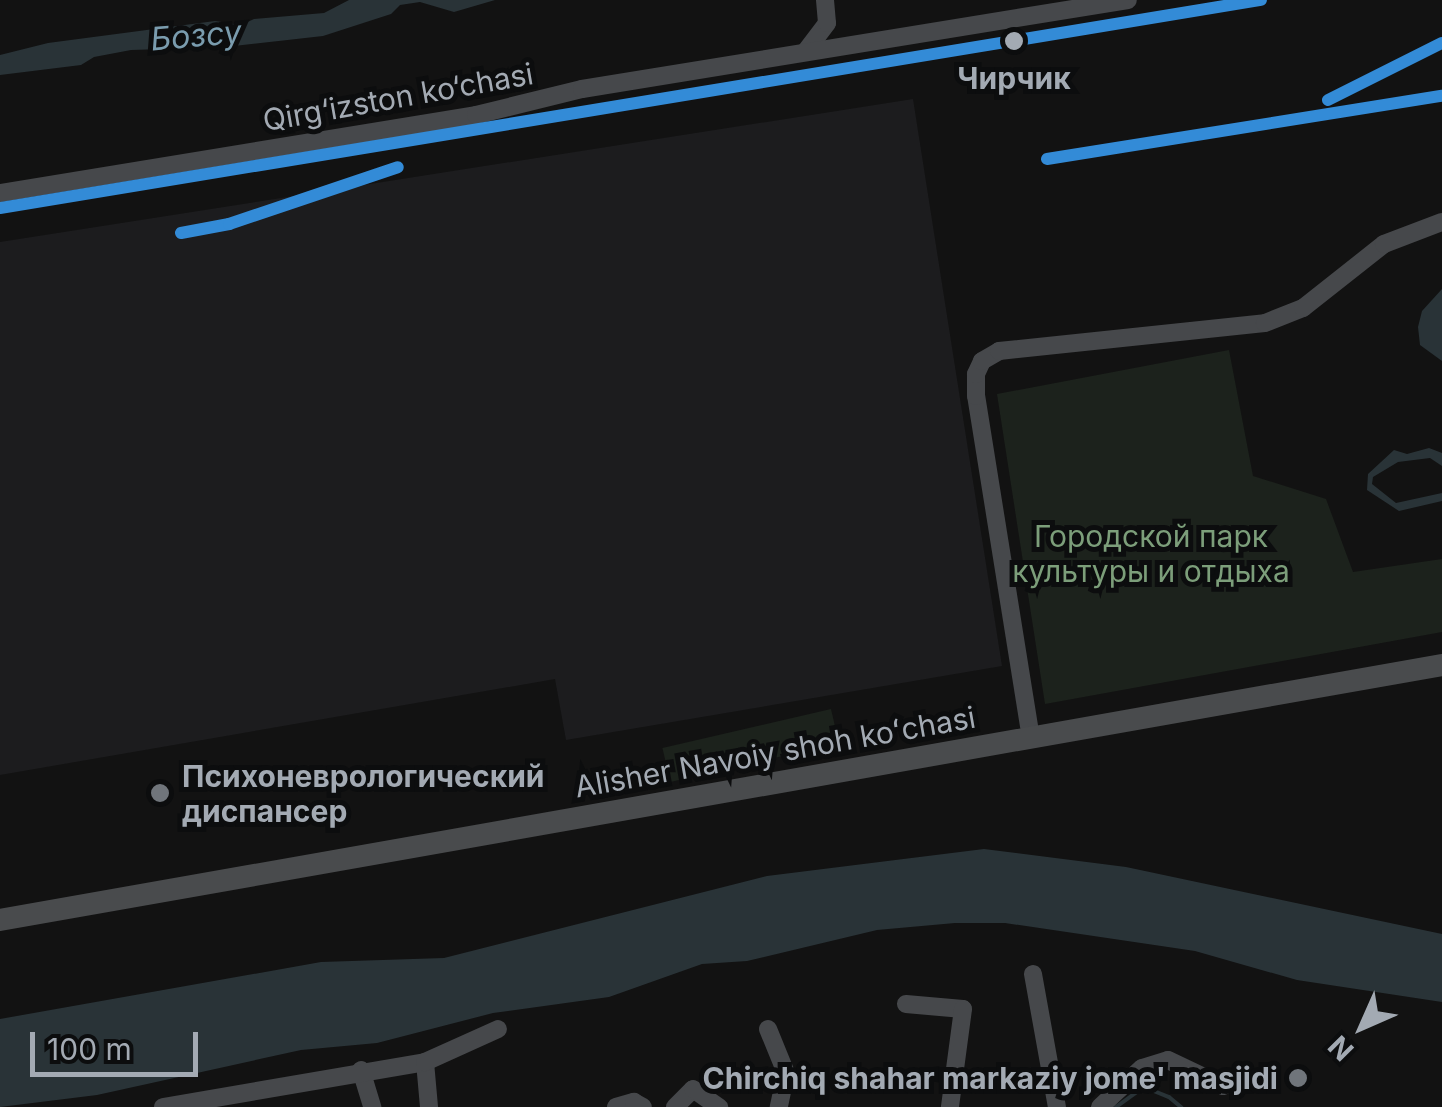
<!DOCTYPE html>
<meta charset="utf-8">
<style>
body{margin:0}
#map{position:relative;width:1442px;height:1107px;overflow:hidden;background:#121212;font-family:Inter,sans-serif}
div>[style]{position:absolute}
.built>*{inset:0;background:#1c1c1e}
.green>*{inset:0;background:#1c221c;transform-origin:0 0}
.water>*{inset:0;background:#293337}
.stream>*{height:4px;margin:-2px;padding:0 2px;transform-origin:2px;border-radius:2px;background:#293337}
.minor>*{height:18px;margin:-9px;padding:0 9px;transform-origin:9px;border-radius:9px;background:#46484b}
.major>*{height:22px;margin:-11px;padding:0 11px;transform-origin:11px;border-radius:11px;background:#494b4d}
.rail-1>*{height:12px;margin:-6px;padding:0 6px;transform-origin:6px;border-radius:6px;background:#338bd7}
.dots>*{width:28px;height:28px;translate:-50% -50%;box-sizing:border-box;border:5px solid #0c0d0e;border-radius:50%}
span{translate:-50% -50%;white-space:nowrap;text-align:center;line-height:1.15;-webkit-text-stroke:10px #0c0d0e;paint-order:stroke}
.stop-label{font-size:30px;color:#a3aab3;font-weight:700}
.street-label{font-size:30px;color:#a3aab3}
.park-label{font-size:30px;color:#7c9e7a}
.poi-label{font-size:30px;color:#a3aab3;font-weight:700}
.left{translate:0 -50%;text-align:left}
.right{translate:-100% -50%;text-align:right}
.water-label{font-size:32px;color:#7a9cae;font-style:italic}
.north{position:absolute;left:1312px;top:977px;width:100px;height:100px;-webkit-text-stroke:8px #0c0d0e;paint-order:stroke;rotate:225deg;font-size:28px;font-weight:700;line-height:40px;text-align:center;color:#a3aab3}
.north::after{content:'';display:block;margin:auto;width:35px;height:45px;background:#a3aab3;clip-path:polygon(50% 0,100% 100%,50% 72%,0 100%)}
.scale{position:absolute;left:30px;top:1032px;width:168px;height:45px;box-sizing:border-box;border:5px solid #a3aab3;border-top:0;padding-left:12px;font-size:30px;line-height:35px;white-space:nowrap;color:#a3aab3;-webkit-text-stroke:8px #0c0d0e;paint-order:stroke}
</style>
<div id="map">
<div class="built">
<i style="clip-path:polygon(913px 99px,1002px 666px,566px 740px,555px 679px,0 775px,0 242px)"></i>
</div>
<div class="green">
<i style="clip-path:polygon(1229px 350px,1253px 476px,1326px 499px,1353px 572px,1442px 559px,1442px 632px,1045px 704px,997px 394px)"></i>
<i style="left:831px;top:709px;width:35px;height:173px;rotate:77deg"></i>
</div>
<div class="water">
<i style="clip-path:polygon(349px 0,495px 0,454px 12px,420px 2px,400px 5px,391px 14px,323px 36px,225px 47px,131px 50px,94px 57px,81px 65px,0 75px,0 55px,48px 43px,215px 21px,241px 25px,254px 19px,324px 13px)"></i>
<i style="clip-path:polygon(1442px 289px,1442px 361px,1420px 345px,1418px 327px,1422px 311px)"></i>
<i style="clip-path:polygon(1429px 448px,1442px 453px,1442px 466px,1430px 458px,1398px 462px,1373px 477px,1372px 484px,1396px 503px,1442px 493px,1442px 501px,1399px 511px,1367px 490px,1368px 474px,1394px 450px,1407px 454px)"></i>
<i style="clip-path:polygon(984px 849px,1126px 867px,1442px 934px,1442px 1002px,1297px 980px,1195px 951px,1005px 923px,955px 923px,877px 930px,747px 961px,702px 964px,609px 997px,493px 1013px,377px 1043px,301px 1050px,97px 1095px,0 1107px,0 1019px,321px 962px,444px 958px,767px 876px)"></i>
</div>
<div class="stream">
<i style="left:1116px;top:1107px;width:34px;rotate:-36deg"></i>
<i style="left:1144px;top:1087px;width:27px;rotate:22deg"></i>
<i style="left:1169px;top:1097px;width:16px;rotate:40deg"></i>
</div>
<div class="minor">
<i style="left:806px;top:51px;width:35px;rotate:-53deg"></i>
<i style="left:827px;top:23px;width:23px;rotate:-95deg"></i>
<i style="left:0;top:193px;width:482px;rotate:-9.3deg"></i>
<i style="left:476px;top:115px;width:109px;rotate:-13.8deg"></i>
<i style="left:582px;top:89px;width:553px;rotate:-9.26deg"></i>
<i style="left:1029px;top:726px;width:334px;rotate:-99.1deg"></i>
<i style="left:976px;top:396px;width:22px;rotate:-90deg"></i>
<i style="left:976px;top:374px;width:14px;rotate:-65deg"></i>
<i style="left:982px;top:361px;width:20px;rotate:-30deg"></i>
<i style="left:999px;top:351px;width:267px;rotate:-6deg"></i>
<i style="left:1265px;top:323px;width:41px;rotate:-21.5deg"></i>
<i style="left:1303px;top:308px;width:103px;rotate:-38.3deg"></i>
<i style="left:1384px;top:244px;width:62px;rotate:-20.8deg"></i>
<i style="left:1033px;top:974px;width:135px;rotate:79.8deg"></i>
<i style="left:906px;top:1004px;width:57px;rotate:5deg"></i>
<i style="left:963px;top:1009px;width:99px;rotate:97.6deg"></i>
<i style="left:768px;top:1029px;width:48px;rotate:67.8deg"></i>
<i style="left:786px;top:1073px;width:35px;rotate:102deg"></i>
<i style="left:425px;top:1062px;width:45px;rotate:84.9deg"></i>
<i style="left:361px;top:1070px;width:39px;rotate:73deg"></i>
<i style="left:163px;top:1107px;width:266px;rotate:-9.7deg"></i>
<i style="left:425px;top:1062px;width:80px;rotate:-24.3deg"></i>
<i style="left:616px;top:1107px;width:19px;rotate:-16deg"></i>
<i style="left:634px;top:1102px;width:10px;rotate:29deg"></i>
<i style="left:675px;top:1107px;width:25px;rotate:-45deg"></i>
<i style="left:693px;top:1089px;width:32px;rotate:35deg"></i>
<i style="left:1100px;top:1107px;width:57px;rotate:-42.9deg"></i>
<i style="left:1142px;top:1068px;width:27px;rotate:-17deg"></i>
<i style="left:1168px;top:1060px;width:61px;rotate:25.3deg"></i>
</div>
<div class="major">
<i style="left:0;top:920px;width:1464px;rotate:-10.03deg"></i>
</div>
<div class="rail-1">
<i style="left:1328px;top:100px;width:127px;rotate:-26.6deg"></i>
<i style="left:1047px;top:159px;width:400px;rotate:-9.1deg"></i>
<i style="left:0;top:208px;width:1278px;rotate:-9.37deg"></i>
<i style="left:181px;top:233px;width:49px;rotate:-10.6deg"></i>
<i style="left:229px;top:224px;width:178px;rotate:-18.6deg"></i>
</div>
<div class="dots">
<i style="left:1014px;top:41px;background:#a3aab3"></i>
<i style="left:160px;top:793px;background:#70757b"></i>
<i style="left:1298px;top:1078px;background:#70757b"></i>
</div>
<div class="stop-label">
<span style="left:1014px;top:78px">Чирчик</span>
</div>
<div class="street-label">
<span style="left:398px;top:97px;rotate:-10deg">Qirg‘izston ko‘chasi</span>
<span style="left:775px;top:752px;rotate:-10deg">Alisher Navoiy shoh koʻchasi</span>
</div>
<div class="park-label">
<span style="left:1151px;top:553px">Городской парк<br>культуры и отдыха</span>
</div>
<div class="poi-label">
<span class="left" style="left:182px;top:793px">Психоневрологический<br>диспансер</span>
<span class="right" style="left:1278px;top:1078px">Chirchiq shahar markaziy jome' masjidi</span>
</div>
<div class="water-label">
<span style="left:196px;top:36px;rotate:-5deg">Бозсу</span>
</div>
<div class="north">N</div>
<div class="scale">100 m</div>
</div>
